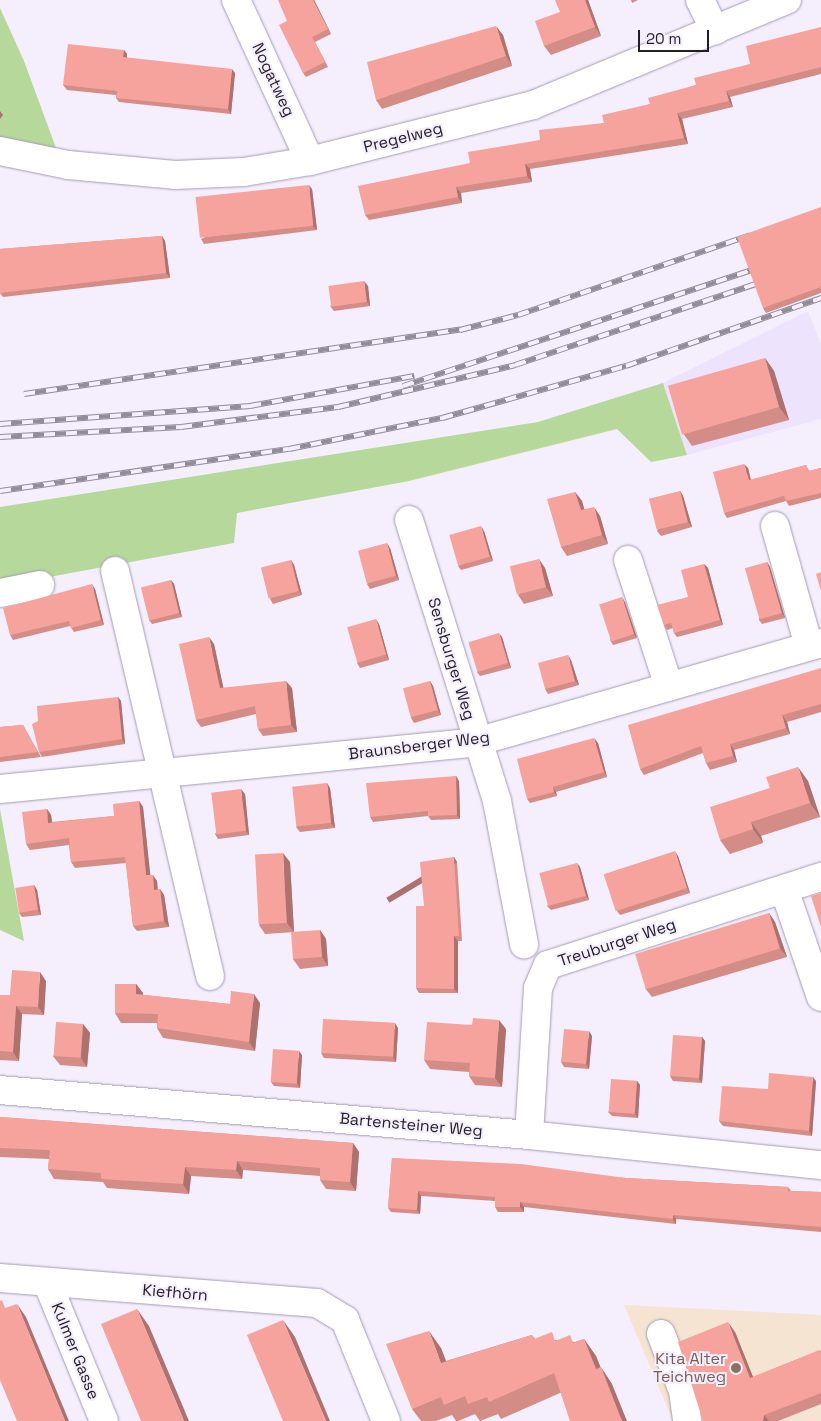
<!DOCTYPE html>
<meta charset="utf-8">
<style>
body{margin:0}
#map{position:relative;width:821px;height:1421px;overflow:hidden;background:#f4eefd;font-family:"Space Grotesk",sans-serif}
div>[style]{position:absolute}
.built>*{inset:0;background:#eee3fd}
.education>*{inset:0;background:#f5e4d2}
.green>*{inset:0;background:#b6d99b}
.roads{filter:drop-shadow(0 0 1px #a59bb2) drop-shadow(0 0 1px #a59bb2)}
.minor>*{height:28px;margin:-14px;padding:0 14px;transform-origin:14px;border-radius:14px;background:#fff}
.rail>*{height:5.5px;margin-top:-2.75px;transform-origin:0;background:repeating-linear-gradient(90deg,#f4eefd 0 11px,#918c98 0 22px);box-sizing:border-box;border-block:1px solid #918c98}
.wall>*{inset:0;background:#d48c87}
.shaded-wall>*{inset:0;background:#ad726e;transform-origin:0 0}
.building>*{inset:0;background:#f7a39d;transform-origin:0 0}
.dots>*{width:14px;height:14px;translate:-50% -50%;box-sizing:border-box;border:2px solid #f4eefd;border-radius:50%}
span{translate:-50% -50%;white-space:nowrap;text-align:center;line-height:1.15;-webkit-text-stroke:4px #f4eefd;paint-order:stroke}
.street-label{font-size:16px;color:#221e27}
.education-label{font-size:16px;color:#785e54}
.right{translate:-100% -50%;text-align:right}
.scale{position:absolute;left:638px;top:30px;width:71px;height:22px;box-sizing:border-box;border:2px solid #221e27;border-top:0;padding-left:6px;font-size:15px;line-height:18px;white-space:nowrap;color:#221e27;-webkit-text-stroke:4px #f4eefd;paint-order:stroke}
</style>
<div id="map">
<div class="built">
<i style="clip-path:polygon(808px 311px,821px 344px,821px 419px,687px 455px,663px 383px)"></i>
</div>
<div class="education">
<i style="clip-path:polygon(624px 1305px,821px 1315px,821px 1421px,673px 1421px)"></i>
</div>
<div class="green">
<i style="clip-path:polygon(0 8px,24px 61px,56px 148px,0 139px)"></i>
<i style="clip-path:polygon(663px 383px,687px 455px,651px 462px,617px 429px,409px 481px,237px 513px,234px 543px,0 586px,0 507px,538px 422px)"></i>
<i style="clip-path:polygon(0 809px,24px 941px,0 930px)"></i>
</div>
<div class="roads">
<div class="minor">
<i style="left:236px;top:0;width:177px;rotate:65.3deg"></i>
<i style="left:700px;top:0;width:34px;rotate:64deg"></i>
<i style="left:0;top:151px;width:69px;rotate:11.6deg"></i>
<i style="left:68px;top:165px;width:107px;rotate:5.3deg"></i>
<i style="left:175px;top:175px;width:69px;rotate:-2.5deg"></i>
<i style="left:244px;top:172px;width:67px;rotate:-9.5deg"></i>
<i style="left:310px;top:161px;width:230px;rotate:-14.1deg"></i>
<i style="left:533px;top:105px;width:275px;rotate:-22.5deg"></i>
<i style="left:409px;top:520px;width:294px;rotate:72.6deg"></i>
<i style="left:497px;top:801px;width:146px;rotate:79.3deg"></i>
<i style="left:775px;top:526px;width:125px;rotate:74.2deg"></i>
<i style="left:628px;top:560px;width:133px;rotate:72.1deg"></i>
<i style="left:115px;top:571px;width:416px;rotate:76.8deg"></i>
<i style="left:0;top:593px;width:41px;rotate:-11.3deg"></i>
<i style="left:0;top:789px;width:478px;rotate:-5.6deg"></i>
<i style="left:476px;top:742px;width:359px;rotate:-16deg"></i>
<i style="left:784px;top:889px;width:114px;rotate:71.1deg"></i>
<i style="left:0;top:1090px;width:531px;rotate:4.86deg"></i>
<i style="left:529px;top:1135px;width:294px;rotate:5.9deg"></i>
<i style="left:529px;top:1135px;width:147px;rotate:-86.5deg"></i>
<i style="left:538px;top:988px;width:25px;rotate:-67deg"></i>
<i style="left:548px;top:965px;width:287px;rotate:-17.9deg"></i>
<i style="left:0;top:1278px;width:318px;rotate:4.5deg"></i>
<i style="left:317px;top:1303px;width:33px;rotate:31deg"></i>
<i style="left:345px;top:1320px;width:109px;rotate:67.9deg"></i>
<i style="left:47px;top:1282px;width:150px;rotate:67.7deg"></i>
<i style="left:661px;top:1334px;width:61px;rotate:68.9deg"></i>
<i style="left:683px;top:1391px;width:30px;rotate:82deg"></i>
</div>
</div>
<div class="rail">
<i style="left:403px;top:386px;width:379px;rotate:-18.4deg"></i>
<i style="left:24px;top:394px;width:441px;rotate:-8.4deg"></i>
<i style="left:460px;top:330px;width:60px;rotate:-14.5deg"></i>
<i style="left:518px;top:315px;width:245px;rotate:-19deg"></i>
<i style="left:0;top:424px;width:251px;rotate:-4.1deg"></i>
<i style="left:250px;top:406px;width:167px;rotate:-10.4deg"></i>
<i style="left:0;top:437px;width:181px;rotate:-3.2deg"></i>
<i style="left:181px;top:427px;width:158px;rotate:-7.3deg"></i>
<i style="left:338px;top:407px;width:182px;rotate:-13.3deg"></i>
<i style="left:515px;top:365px;width:266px;rotate:-18.6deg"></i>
<i style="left:0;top:491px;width:292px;rotate:-8.3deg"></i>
<i style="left:289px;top:449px;width:156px;rotate:-11.5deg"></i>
<i style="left:442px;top:418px;width:191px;rotate:-15.8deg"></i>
<i style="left:626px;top:366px;width:207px;rotate:-19.2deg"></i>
</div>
<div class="wall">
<i style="clip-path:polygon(314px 0,331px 34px,315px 42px,328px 67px,306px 77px,303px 73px,287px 21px)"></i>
<i style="clip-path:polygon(588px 0,601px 36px,551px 55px,544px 46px,560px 12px)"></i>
<i style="clip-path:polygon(631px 0,638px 0,632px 3px)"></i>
<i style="clip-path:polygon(821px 27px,821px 74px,730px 97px,733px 107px,682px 119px,688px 144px,530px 169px,532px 182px,461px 193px,462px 203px,369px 220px,365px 215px,470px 163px,540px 140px,604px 123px,696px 85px,750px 64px)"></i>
<i style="clip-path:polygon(503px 35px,512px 66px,382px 109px,376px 100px)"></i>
<i style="clip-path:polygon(124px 50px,127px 54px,127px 58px,235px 73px,231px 114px,119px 102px,116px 98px,116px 95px,67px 90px,63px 85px)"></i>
<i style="clip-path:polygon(312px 189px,317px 230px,204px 244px,201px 239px)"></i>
<i style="clip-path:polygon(821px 207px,821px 293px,766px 313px,763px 308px)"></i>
<i style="clip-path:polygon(162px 236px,165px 241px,170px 278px,3px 297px,0 293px,0 249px)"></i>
<i style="clip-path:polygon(368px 286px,370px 306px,334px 311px,330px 306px)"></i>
<i style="clip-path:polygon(765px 358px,774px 371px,789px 420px,692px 446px,683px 433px)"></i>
<i style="clip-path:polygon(806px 465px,809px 471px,821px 468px,821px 498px,789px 506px,786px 501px,727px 518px,724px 513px,748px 468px,751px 480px)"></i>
<i style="clip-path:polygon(680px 491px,683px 496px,692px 527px,661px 536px,657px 531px)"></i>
<i style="clip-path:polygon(575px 492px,582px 501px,584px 509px,600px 516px,608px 544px,567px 556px,561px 547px)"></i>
<i style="clip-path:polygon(484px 531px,493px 561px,461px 570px,458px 566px)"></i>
<i style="clip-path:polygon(390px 548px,399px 580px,370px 589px,367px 584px)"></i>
<i style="clip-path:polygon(291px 560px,294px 565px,302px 595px,273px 604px,270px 599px)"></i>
<i style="clip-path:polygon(767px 562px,770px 567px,785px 618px,762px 624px,759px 620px)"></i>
<i style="clip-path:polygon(704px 564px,708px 568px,723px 625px,677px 637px,674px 633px,673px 628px,667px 630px,664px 625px,688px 597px)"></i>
<i style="clip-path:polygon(545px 568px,553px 596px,524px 604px,518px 595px)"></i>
<i style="clip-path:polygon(171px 580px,174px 584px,182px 617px,152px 624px,149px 620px)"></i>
<i style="clip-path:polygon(95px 589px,104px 625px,74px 632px,70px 626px,13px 640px,10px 635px)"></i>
<i style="clip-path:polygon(625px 602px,637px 638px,613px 645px,610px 640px)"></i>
<i style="clip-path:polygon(379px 624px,389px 660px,360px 668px,357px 663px)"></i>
<i style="clip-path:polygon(502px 637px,511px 668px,480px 676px,477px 672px)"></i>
<i style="clip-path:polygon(214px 644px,223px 688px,292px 688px,297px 732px,263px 736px,258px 729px,256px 714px,201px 727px,196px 720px)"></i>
<i style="clip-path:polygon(571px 660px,579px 685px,548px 694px,545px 689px)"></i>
<i style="clip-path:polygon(821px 668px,821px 712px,787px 722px,790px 734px,734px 750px,737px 762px,710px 770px,706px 763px,703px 753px,644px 775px,640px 769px)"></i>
<i style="clip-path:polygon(430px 681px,433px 686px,441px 715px,414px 723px,411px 718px)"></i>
<i style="clip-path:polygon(118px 697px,121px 701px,125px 744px,42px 757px,39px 752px)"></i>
<i style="clip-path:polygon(23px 725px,41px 757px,0 762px,0 727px)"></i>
<i style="clip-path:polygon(598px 743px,607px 777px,556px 792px,557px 796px,530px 803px,527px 799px)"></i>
<i style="clip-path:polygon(459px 781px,460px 819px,431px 820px,428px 816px,373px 822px,370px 817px)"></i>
<i style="clip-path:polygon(808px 781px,820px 817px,761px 836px,763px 843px,730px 854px,720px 840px)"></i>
<i style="clip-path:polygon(330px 788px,335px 828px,300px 832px,296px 827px)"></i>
<i style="clip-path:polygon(245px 794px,249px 835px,218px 839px,215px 834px)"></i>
<i style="clip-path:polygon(139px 801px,143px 807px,150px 875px,157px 881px,158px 890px,160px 889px,164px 895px,169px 927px,137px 931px,133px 926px,126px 863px,75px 868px,71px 862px,69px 845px,30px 850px,26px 844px,47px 809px,51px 815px,52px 822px,114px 816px)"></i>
<i style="clip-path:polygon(678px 856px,690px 893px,620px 915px,617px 911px)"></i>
<i style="clip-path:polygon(454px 857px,457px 862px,462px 941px,458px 941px,458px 993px,419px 993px,416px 988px,424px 906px)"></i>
<i style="clip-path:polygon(290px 862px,294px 932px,265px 934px,259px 925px)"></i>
<i style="clip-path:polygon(580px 867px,589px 900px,551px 910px,547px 906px)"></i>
<i style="clip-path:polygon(34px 885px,37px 890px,41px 915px,22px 917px,19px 913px)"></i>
<i style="clip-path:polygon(769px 913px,775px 922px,787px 957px,652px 997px,645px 988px)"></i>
<i style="clip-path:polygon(320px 930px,326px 939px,328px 966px,300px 969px,293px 959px)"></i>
<i style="clip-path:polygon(46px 981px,44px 1015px,22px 1014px,19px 1061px,0 1060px,0 995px,10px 995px)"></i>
<i style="clip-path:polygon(136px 984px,143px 993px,143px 995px,230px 1004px,260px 1003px,255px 1051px,163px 1038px,157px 1028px,157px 1023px,121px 1023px,115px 1013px)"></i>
<i style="clip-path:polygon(83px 1024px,90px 1033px,87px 1067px,60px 1065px,53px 1056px)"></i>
<i style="clip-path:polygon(398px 1028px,396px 1062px,324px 1058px,321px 1053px)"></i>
<i style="clip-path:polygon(506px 1029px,502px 1087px,475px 1085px,469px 1076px,469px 1072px,430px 1069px,424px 1060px)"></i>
<i style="clip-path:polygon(592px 1036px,589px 1069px,564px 1067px,561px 1062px)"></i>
<i style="clip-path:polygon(702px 1037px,705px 1041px,702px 1083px,673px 1081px,670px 1076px)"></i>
<i style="clip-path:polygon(302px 1055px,300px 1088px,274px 1086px,271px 1082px)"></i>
<i style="clip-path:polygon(637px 1081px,640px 1085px,638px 1118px,612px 1116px,608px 1112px)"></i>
<i style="clip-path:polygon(816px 1081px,812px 1136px,723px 1126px,719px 1121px,768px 1089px)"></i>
<i style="clip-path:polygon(0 1117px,353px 1143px,359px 1152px,356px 1191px,326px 1189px,320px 1180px,320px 1176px,243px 1170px,242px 1179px,191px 1176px,189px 1194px,107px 1188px,103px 1182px,54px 1179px,48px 1169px,49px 1159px,0 1157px)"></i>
<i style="clip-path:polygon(392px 1158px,626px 1178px,788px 1187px,791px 1191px,821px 1192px,821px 1232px,676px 1219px,676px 1224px,524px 1207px,524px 1212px,498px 1212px,495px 1207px,495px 1201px,421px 1196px,420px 1214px,391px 1212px,388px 1208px)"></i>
<i style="clip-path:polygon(735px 1332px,753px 1377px,820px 1350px,821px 1352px,821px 1404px,778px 1421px,703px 1421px)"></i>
<i style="clip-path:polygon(532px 1335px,535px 1339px,557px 1340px,575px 1342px,584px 1339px,596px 1356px,600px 1367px,612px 1384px,560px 1393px,501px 1419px,498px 1414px,480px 1421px,475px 1414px,458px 1421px,456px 1421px,452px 1415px,436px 1421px,421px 1421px,412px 1409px,441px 1348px,446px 1361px)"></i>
</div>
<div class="shaded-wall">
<i style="clip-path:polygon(313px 0,314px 0,331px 34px,328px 29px)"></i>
<i style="clip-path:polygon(585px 0,588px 0,601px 36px,595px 27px)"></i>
<i style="clip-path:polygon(496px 26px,503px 35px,512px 66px,506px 56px)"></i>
<i style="clip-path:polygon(124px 50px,127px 54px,126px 62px,123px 57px)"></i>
<i style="clip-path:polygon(232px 69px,235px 73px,231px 114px,228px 109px)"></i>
<i style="clip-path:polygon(726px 91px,730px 97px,733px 107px,729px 101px)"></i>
<i style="clip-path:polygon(0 111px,3px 115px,0 119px)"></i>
<i style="clip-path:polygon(677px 113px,682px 119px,688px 144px,684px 138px)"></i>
<i style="clip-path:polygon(525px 164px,530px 169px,532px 182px,527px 176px)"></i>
<i style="clip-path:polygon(309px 185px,312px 189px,317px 230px,313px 226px)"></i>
<i style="clip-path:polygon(456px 187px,461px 193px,462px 203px,458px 197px)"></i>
<i style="clip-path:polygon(162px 236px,165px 241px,170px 278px,166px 273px)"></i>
<i style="clip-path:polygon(364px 281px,368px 286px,370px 306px,367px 302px)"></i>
<i style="clip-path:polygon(765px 358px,774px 371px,789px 420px,779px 407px)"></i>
<i style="clip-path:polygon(744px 464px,748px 468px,752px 485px,749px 480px)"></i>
<i style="clip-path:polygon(680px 491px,683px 496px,692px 527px,688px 522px)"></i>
<i style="clip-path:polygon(575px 492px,582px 501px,587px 519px,581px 510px)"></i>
<i style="clip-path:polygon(594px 507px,600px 516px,608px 544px,602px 535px)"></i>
<i style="clip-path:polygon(481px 526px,484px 531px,493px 561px,490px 557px)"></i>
<i style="clip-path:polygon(387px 543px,390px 548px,399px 580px,396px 576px)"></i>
<i style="clip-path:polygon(539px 559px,545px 568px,553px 596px,546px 587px)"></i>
<i style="clip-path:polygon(291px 560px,294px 565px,302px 595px,299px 591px)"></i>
<i style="clip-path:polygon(767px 562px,770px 567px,785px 618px,782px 613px)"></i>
<i style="clip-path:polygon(704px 564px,708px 568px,723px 625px,720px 620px)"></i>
<i style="clip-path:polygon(171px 580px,174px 584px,182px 617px,179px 613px)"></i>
<i style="clip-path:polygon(92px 584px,95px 589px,104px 625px,101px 620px)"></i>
<i style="clip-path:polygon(622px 597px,625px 602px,637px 638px,634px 634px)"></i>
<i style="clip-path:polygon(376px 619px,379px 624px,389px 660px,386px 655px)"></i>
<i style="clip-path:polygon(499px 633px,502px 637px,511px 668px,508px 663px)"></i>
<i style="clip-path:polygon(209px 637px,214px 644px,225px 695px,220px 688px)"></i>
<i style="clip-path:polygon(568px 655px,571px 660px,579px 685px,575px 681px)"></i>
<i style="clip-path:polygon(286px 681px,292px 688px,297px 732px,291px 725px)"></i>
<i style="clip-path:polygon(430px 681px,433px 686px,441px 715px,438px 710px)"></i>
<i style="clip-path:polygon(118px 697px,121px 701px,125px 744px,122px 739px)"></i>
<i style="clip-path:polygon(782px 715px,787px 722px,790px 734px,786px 728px)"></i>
<i style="clip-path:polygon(594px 738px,598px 743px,607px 777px,604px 772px)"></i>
<i style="clip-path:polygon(730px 744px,734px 750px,737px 762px,733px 756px)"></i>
<i style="clip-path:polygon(798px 767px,808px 781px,820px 817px,810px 803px)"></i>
<i style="clip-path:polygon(456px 776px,459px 781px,460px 819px,457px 815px)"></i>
<i style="clip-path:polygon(327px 783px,330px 788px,335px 828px,331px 823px)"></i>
<i style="clip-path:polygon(553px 787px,556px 792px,557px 796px,554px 792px)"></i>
<i style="clip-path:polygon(241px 789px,245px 794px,249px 835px,246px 831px)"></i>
<i style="clip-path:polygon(139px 801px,143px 807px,151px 881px,146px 875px)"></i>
<i style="clip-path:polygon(47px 809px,51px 815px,53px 828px,48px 823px)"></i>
<i style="clip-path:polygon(751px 822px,761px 836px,763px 843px,753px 829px)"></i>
<i style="clip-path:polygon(675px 851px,678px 856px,690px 893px,687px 888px)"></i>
<i style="clip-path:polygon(283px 853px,290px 862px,294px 932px,287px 923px)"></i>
<i style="left:454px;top:857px;width:6px;height:79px;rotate:59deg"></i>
<i style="clip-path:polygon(577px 863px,580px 867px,589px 900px,586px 896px)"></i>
<i style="clip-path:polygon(153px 875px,157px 881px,158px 896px,154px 890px)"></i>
<i style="clip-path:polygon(34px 885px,37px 890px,41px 915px,38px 910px)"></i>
<i style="clip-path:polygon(160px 889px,164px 895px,169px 927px,164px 921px)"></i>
<i style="clip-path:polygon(769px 913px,775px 922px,787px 957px,780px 948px)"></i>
<i style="clip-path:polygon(320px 930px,326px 939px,328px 966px,322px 957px)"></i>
<i style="clip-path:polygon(454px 936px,458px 941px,458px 993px,454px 989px)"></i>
<i style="clip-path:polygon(40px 972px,46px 981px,44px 1015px,38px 1007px)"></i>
<i style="clip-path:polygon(136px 984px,143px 993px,143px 1003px,136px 994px)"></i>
<i style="clip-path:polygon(254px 994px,260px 1003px,255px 1051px,249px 1042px)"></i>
<i style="clip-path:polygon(16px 1006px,22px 1014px,19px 1061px,13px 1052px)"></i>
<i style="clip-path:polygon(499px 1020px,506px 1029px,502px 1087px,495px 1078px)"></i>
<i style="clip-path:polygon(395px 1023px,398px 1028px,396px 1062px,393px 1057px)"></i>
<i style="clip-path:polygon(83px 1024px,90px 1033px,87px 1067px,81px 1058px)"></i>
<i style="clip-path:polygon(589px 1031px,592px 1036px,589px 1069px,586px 1064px)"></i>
<i style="clip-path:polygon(702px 1037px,705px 1041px,702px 1083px,699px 1079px)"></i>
<i style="clip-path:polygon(299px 1051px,302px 1055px,300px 1088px,297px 1083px)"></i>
<i style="clip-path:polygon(813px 1077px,816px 1081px,812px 1136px,809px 1131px)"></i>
<i style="clip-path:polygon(637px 1081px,640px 1085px,638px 1118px,635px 1114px)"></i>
<i style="clip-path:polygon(353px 1143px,359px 1152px,356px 1191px,350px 1182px)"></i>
<i style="clip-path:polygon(237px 1161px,243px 1170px,242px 1179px,236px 1170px)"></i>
<i style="clip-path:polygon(185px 1167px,191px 1176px,189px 1194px,183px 1184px)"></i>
<i style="clip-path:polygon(418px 1191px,421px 1196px,420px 1214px,417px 1210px)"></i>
<i style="clip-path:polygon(520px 1202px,524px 1207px,524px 1212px,520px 1207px)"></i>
<i style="clip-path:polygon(673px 1215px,676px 1219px,676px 1224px,673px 1219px)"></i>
<i style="clip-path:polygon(17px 1304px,26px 1317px,69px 1421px,65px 1421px)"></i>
<i style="clip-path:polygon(137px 1309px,149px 1326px,189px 1421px,184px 1421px)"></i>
<i style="clip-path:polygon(283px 1320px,295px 1337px,330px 1421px,326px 1421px)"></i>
<i style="clip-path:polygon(728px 1322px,735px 1332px,757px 1387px,750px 1378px)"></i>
<i style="clip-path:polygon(429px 1331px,441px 1348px,453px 1380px,441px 1363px)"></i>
<i style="clip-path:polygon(584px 1339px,596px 1356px,607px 1383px,601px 1367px,612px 1384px,627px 1421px,622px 1421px,596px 1369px)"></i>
<i style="clip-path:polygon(764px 1415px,769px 1421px,763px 1421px)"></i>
</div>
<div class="building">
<i style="clip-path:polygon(278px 0,313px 0,328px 29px,312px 37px,325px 62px,303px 73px,279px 25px,287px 21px)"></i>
<i style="clip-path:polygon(555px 0,585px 0,595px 27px,544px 46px,535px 21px,560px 12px)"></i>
<i style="clip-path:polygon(496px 26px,506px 56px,376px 100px,367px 62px)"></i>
<i style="clip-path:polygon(821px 27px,821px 67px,726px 91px,729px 101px,677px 113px,684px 138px,525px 164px,527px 176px,456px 187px,458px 197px,365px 215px,358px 186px,470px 163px,468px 152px,540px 140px,539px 130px,604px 123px,602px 115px,650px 104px,648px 98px,696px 85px,694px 78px,750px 64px,746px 46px)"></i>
<i style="clip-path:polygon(68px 44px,124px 50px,123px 57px,232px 69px,228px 109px,116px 98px,117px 91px,63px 85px)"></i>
<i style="left:309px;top:185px;width:41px;height:114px;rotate:84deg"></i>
<i style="clip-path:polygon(821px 207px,821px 287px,763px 308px,737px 237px)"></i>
<i style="clip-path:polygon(162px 236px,166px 273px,0 293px,0 249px)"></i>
<i style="left:364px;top:281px;width:21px;height:36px;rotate:82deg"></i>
<i style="left:765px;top:358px;width:51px;height:101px;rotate:74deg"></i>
<i style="clip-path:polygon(744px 464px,749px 480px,806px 465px,808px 471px,821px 468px,821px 493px,786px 501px,784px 496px,724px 513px,713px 472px)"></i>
<i style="left:680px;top:491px;width:32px;height:32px;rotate:76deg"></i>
<i style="clip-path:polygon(575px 492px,581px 510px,594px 507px,602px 535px,561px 547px,547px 499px)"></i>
<i style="left:481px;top:526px;width:32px;height:33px;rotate:74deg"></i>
<i style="left:387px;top:543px;width:34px;height:30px;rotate:75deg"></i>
<i style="left:539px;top:559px;width:29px;height:30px;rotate:76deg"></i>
<i style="left:291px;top:560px;width:32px;height:31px;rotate:76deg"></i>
<i style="left:767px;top:562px;width:53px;height:23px;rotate:74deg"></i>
<i style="clip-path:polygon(704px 564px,720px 620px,674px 633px,671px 623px,664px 625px,657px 605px,688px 597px,681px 570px)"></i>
<i style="clip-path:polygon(821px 572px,821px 591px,816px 574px)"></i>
<i style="left:171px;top:580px;width:34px;height:31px;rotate:76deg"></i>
<i style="clip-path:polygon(92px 584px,101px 620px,71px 628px,69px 621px,10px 635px,3px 608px)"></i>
<i style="left:622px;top:597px;width:39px;height:24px;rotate:72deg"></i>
<i style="left:376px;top:619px;width:37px;height:30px;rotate:74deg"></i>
<i style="left:499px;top:633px;width:31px;height:32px;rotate:73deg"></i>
<i style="clip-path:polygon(209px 637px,220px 688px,286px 681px,291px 725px,258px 729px,255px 706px,196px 720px,179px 644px)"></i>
<i style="left:568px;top:655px;width:27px;height:31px;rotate:75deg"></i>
<i style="clip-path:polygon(821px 668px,821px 704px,782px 715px,786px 728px,730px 744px,733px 756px,706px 763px,701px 746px,640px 769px,628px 725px)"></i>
<i style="left:430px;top:681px;width:30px;height:28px;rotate:75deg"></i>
<i style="clip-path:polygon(118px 697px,122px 739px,39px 752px,32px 724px,38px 721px,37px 706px)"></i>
<i style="clip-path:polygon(23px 725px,38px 752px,0 757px,0 727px)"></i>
<i style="clip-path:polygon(594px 738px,604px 772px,553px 787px,554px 792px,527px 799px,517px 759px)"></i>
<i style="clip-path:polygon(798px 767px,810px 803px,751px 822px,753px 829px,720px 840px,710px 807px,770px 788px,766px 777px)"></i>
<i style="clip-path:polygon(456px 776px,457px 815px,428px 816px,428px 811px,370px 817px,366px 783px)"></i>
<i style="left:327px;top:783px;width:40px;height:35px;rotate:84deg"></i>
<i style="left:241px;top:789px;width:42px;height:30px;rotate:83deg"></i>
<i style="clip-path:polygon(139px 801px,146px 875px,153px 875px,154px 890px,160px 889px,164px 921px,133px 926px,125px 857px,71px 862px,69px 838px,26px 844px,22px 812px,47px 809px,48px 823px,114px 816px,113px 804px)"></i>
<i style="left:675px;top:851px;width:39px;height:75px;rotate:72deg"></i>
<i style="left:283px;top:853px;width:70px;height:28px;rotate:87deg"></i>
<i style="clip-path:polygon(454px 857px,459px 936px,454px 936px,454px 989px,416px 988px,416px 906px,424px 906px,420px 862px)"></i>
<i style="left:577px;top:863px;width:34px;height:39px;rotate:75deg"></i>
<i style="left:34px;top:885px;width:25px;height:19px;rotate:81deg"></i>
<i style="clip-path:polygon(821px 893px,821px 927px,811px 896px)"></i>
<i style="left:769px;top:913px;width:37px;height:140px;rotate:73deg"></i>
<i style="left:320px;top:930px;width:27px;height:29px;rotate:86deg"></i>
<i style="clip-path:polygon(12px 970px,40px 972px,38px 1007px,16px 1006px,13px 1052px,0 1051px,0 995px,10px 995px)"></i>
<i style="clip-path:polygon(115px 984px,136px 984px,136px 994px,230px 1004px,231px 991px,254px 994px,249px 1042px,157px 1028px,158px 1014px,115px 1013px)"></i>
<i style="clip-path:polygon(473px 1018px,499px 1020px,495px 1078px,469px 1076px,470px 1063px,424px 1060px,427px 1022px,472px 1025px)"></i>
<i style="left:323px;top:1019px;width:72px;height:34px;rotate:3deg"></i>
<i style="left:56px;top:1022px;width:27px;height:34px;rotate:4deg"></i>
<i style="left:564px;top:1029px;width:25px;height:33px;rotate:5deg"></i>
<i style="left:673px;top:1035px;width:29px;height:41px;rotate:4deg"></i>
<i style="left:273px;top:1049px;width:26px;height:33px;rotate:4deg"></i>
<i style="clip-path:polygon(769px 1073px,813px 1077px,809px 1131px,719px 1121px,722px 1086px,768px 1089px)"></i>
<i style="left:611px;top:1079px;width:26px;height:33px;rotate:4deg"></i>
<i style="clip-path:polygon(0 1117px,353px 1143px,350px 1182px,320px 1180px,320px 1168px,237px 1161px,236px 1170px,185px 1167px,183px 1184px,101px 1179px,101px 1173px,48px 1169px,50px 1150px,0 1148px)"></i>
<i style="clip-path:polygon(392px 1158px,521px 1164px,626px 1178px,788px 1187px,788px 1191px,821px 1192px,821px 1227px,673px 1215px,673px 1219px,520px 1202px,520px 1207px,495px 1207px,495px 1197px,418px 1191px,417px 1210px,388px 1208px)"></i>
<i style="clip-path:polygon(2px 1300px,5px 1308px,17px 1304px,65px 1421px,17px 1421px,0 1380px,0 1301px)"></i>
<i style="clip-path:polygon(137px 1309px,184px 1421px,141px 1421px,101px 1324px)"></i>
<i style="clip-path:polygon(283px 1320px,326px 1421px,283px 1421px,247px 1335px)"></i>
<i style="clip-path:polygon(728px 1322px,750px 1378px,820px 1350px,821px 1353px,821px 1393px,764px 1415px,763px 1421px,703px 1421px,678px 1342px)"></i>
<i style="clip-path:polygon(429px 1331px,441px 1363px,532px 1335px,534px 1339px,552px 1332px,555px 1341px,570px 1335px,573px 1343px,584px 1339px,596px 1369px,601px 1367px,622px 1421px,570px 1421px,554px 1373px,489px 1402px,487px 1397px,468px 1404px,465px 1396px,444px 1405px,441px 1397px,412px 1409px,386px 1344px)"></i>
</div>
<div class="dots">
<i style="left:736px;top:1368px;background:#8d6e63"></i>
</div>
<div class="street-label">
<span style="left:273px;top:80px;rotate:65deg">Nogatweg</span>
<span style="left:403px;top:138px;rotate:-14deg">Pregelweg</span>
<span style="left:451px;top:659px;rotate:73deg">Sensburger Weg</span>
<span style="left:419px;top:746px;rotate:-7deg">Braunsberger Weg</span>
<span style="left:617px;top:943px;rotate:-18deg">Treuburger Weg</span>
<span style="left:411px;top:1125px;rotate:5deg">Bartensteiner Weg</span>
<span style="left:175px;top:1293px;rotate:5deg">Kiefhörn</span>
<span style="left:75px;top:1351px;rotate:68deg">Kulmer Gasse</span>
</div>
<div class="education-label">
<span class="right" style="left:726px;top:1368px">Kita Alter<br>Teichweg</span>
</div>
<div class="scale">20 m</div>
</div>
